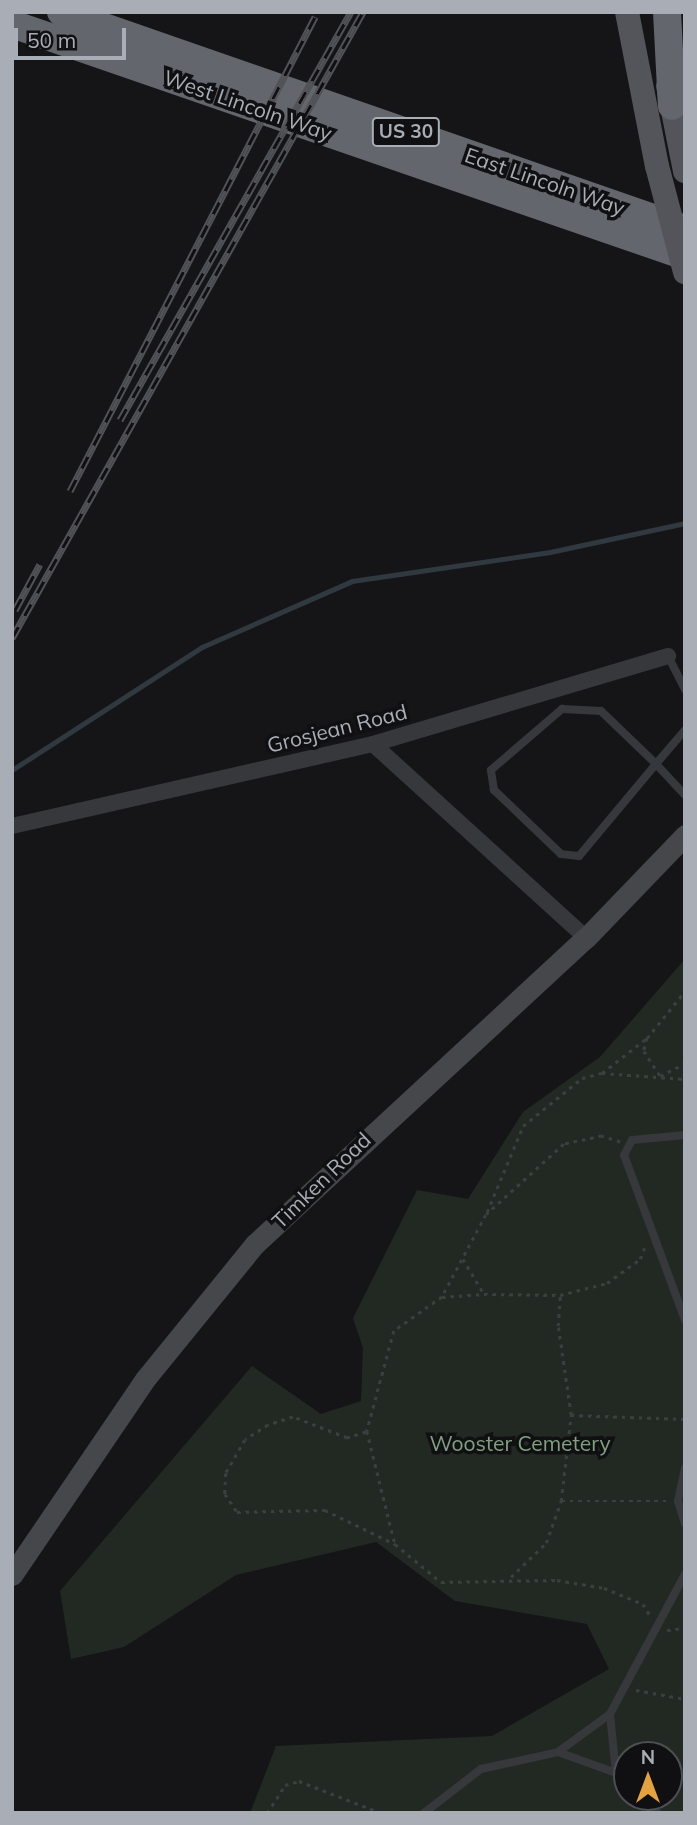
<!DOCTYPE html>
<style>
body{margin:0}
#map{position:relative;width:697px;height:1825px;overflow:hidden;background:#151517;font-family:Mulish,sans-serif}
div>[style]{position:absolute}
.green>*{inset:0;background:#222922}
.stream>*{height:4.5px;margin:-2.25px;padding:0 2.25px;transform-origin:2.25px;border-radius:2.25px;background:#2f393f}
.path>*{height:2.5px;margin-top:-1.25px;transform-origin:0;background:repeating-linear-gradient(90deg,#3c3f42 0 3.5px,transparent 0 8.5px)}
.lane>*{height:8px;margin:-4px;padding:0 4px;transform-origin:4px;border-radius:4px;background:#36383c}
.street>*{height:16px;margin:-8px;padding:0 8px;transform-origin:8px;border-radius:8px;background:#36383c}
.secondary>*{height:21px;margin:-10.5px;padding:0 10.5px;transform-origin:10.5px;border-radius:10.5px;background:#45474b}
.primary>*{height:24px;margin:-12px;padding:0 12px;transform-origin:12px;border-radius:12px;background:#53555a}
.highway>*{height:28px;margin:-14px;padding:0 14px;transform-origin:14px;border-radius:14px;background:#63666c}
.rail>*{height:7px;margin-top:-3.5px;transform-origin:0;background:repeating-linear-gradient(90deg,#101012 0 13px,#505256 0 26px);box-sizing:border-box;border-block:2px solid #505256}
.primary-bridge>*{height:24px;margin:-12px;padding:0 12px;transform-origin:12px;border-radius:12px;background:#53555a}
span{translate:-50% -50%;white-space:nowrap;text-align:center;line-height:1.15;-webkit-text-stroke:7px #101012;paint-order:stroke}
.shield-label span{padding:2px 5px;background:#101012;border:2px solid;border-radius:5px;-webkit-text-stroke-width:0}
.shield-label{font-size:19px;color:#a8adb6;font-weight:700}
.street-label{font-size:21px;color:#a8adb6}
.park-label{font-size:21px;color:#80a080}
.frame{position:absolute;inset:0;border:14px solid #a8adb6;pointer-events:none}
.north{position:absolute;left:613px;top:1741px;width:70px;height:70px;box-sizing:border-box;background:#101012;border:2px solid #4d4f54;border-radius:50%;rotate:0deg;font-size:19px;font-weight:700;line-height:28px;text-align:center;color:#a8adb6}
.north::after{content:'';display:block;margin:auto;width:24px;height:32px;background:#e5a33f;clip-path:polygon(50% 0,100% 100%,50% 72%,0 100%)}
.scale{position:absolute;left:14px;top:28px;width:112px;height:32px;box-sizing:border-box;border:4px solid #a8adb6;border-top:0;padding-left:9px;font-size:21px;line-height:24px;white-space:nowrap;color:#a8adb6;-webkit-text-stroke:5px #101012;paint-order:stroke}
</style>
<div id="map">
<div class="green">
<i style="clip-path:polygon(evenodd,685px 959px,685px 1813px,250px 1813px,276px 1746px,492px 1736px,609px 1669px,587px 1624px,455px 1601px,376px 1542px,236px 1575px,124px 1647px,71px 1659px,60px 1591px,252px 1366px,321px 1414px,361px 1401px,363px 1348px,353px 1318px,417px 1190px,468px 1199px,523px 1112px,600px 1057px,685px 959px,627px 1755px,669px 1755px,669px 1797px,627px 1797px,627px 1755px)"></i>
</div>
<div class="stream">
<i style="left:12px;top:770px;width:226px;rotate:-32.9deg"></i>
<i style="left:202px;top:647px;width:164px;rotate:-23.7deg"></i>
<i style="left:352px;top:581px;width:200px;rotate:-8.3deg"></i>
<i style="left:550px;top:552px;width:138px;rotate:-12.1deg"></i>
</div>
<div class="path">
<i style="left:647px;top:1038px;width:13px;rotate:103deg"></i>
<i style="left:644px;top:1051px;width:30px;rotate:57deg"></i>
<i style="left:660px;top:1076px;width:28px;rotate:-27deg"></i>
<i style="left:602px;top:1073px;width:57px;rotate:-37.9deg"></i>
<i style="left:647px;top:1038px;width:60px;rotate:-51deg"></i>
<i style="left:620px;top:1142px;width:19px;rotate:-162deg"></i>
<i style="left:602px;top:1136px;width:39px;rotate:168deg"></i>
<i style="left:564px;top:1144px;width:105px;rotate:137.7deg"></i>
<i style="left:486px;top:1215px;width:93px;rotate:118.2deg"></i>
<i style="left:442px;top:1297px;width:59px;rotate:144.7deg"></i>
<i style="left:394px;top:1331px;width:104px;rotate:105.1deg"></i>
<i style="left:367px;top:1431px;width:116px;rotate:76.1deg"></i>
<i style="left:395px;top:1544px;width:60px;rotate:39.6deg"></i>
<i style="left:441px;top:1582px;width:116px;rotate:-1deg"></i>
<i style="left:557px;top:1580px;width:48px;rotate:9.7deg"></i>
<i style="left:604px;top:1588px;width:42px;rotate:22.3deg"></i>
<i style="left:643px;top:1604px;width:15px;rotate:58deg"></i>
<i style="left:487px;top:1212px;width:93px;rotate:-67.3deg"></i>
<i style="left:523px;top:1126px;width:76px;rotate:-39.1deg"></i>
<i style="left:582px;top:1078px;width:21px;rotate:-14deg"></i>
<i style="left:602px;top:1073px;width:83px;rotate:4.1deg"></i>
<i style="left:463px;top:1259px;width:41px;rotate:59deg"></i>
<i style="left:484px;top:1294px;width:76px;rotate:0.8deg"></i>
<i style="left:560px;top:1295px;width:49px;rotate:-14.3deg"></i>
<i style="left:607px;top:1283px;width:41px;rotate:-36deg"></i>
<i style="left:640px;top:1259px;width:14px;rotate:-69deg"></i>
<i style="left:442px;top:1297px;width:42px;rotate:-4.1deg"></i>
<i style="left:571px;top:1415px;width:114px;rotate:2deg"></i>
<i style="left:366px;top:1432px;width:20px;rotate:162deg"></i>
<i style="left:347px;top:1438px;width:58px;rotate:-158.7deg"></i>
<i style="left:293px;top:1417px;width:26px;rotate:162deg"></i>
<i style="left:268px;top:1425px;width:27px;rotate:147deg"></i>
<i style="left:245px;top:1440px;width:38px;rotate:120deg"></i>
<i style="left:226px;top:1473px;width:21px;rotate:93deg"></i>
<i style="left:225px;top:1494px;width:22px;rotate:56deg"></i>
<i style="left:237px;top:1512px;width:88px;rotate:-1.3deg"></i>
<i style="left:325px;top:1510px;width:78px;rotate:25.9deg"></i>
<i style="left:561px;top:1501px;width:105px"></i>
<i style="left:511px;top:1577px;width:49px;rotate:-44.2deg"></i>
<i style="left:546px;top:1543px;width:45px;rotate:-70.3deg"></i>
<i style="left:561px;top:1501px;width:87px;rotate:-83.4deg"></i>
<i style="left:571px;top:1415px;width:90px;rotate:-98.3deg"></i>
<i style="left:558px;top:1326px;width:31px;rotate:-86deg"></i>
<i style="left:667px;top:1630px;width:18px;rotate:-6deg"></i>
<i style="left:636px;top:1690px;width:50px;rotate:10.4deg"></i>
<i style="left:267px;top:1813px;width:33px;rotate:-57deg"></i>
<i style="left:285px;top:1785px;width:15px;rotate:-16deg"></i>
<i style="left:299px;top:1781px;width:86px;rotate:21.2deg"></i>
<i style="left:379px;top:1812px;width:33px"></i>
</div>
<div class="lane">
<i style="left:668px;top:656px;width:38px;rotate:63deg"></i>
<i style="left:685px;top:730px;width:45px;rotate:130.5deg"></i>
<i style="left:656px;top:764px;width:120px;rotate:129.9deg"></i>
<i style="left:579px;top:856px;width:18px;rotate:-174deg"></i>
<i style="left:561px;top:854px;width:93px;rotate:-136.3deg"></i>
<i style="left:494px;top:790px;width:20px;rotate:-99deg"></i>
<i style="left:491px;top:770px;width:94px;rotate:-40.7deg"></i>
<i style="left:562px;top:709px;width:39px;rotate:3deg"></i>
<i style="left:601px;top:711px;width:76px;rotate:43.9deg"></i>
<i style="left:656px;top:764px;width:42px;rotate:46.9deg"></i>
<i style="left:685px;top:1135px;width:53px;rotate:174.6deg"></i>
<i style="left:632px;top:1140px;width:17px;rotate:118deg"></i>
<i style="left:624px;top:1155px;width:176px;rotate:69.7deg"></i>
<i style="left:685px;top:1468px;width:34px;rotate:102deg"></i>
<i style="left:678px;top:1501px;width:24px;rotate:73deg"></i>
<i style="left:558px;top:1752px;width:62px;rotate:19.9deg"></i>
<i style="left:627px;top:1784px;width:16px;rotate:-135deg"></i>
<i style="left:616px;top:1773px;width:59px;rotate:-95.8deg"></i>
<i style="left:610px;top:1714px;width:159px;rotate:-61.8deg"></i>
<i style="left:640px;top:1797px;width:24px;rotate:42deg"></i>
<i style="left:424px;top:1813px;width:72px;rotate:-37.7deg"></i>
<i style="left:481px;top:1769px;width:79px;rotate:-12.4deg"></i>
<i style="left:558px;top:1752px;width:64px;rotate:-36.2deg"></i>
</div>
<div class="street">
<i style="left:373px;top:744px;width:288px;rotate:42.3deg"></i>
<i style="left:12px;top:826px;width:370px;rotate:-12.8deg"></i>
<i style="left:373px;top:744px;width:308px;rotate:-16.6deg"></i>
</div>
<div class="secondary">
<i style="left:12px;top:1575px;width:238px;rotate:-55.8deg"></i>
<i style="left:146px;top:1378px;width:173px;rotate:-50.9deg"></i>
<i style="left:255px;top:1244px;width:451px;rotate:-42.8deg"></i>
<i style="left:586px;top:938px;width:143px;rotate:-46.1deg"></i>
</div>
<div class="primary">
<i style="left:627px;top:12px;width:157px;rotate:79deg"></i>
<i style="left:668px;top:86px;width:87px;rotate:78.7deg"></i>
</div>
<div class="highway">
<i style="left:61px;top:12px;width:661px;rotate:19.18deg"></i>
<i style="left:667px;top:12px;width:94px;rotate:87deg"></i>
<i style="left:12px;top:24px;width:712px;rotate:19.02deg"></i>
</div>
<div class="rail">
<i style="left:120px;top:420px;width:469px;rotate:-60.5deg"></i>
<i style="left:70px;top:491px;width:534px;rotate:-62.67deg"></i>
<i style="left:15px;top:610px;width:52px;rotate:-61.5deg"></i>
<i style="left:12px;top:638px;width:718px;rotate:-60.72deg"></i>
</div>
<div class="primary-bridge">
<i style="left:657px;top:166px;width:110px;rotate:75.2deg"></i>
</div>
<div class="shield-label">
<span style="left:406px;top:132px">US 30</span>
</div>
<div class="street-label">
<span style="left:248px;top:105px;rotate:19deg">West Lincoln Way</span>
<span style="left:545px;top:181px;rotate:19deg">East Lincoln Way</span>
<span style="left:337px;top:728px;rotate:-14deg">Grosjean Road</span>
<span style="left:321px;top:1180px;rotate:-44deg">Timken Road</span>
</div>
<div class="park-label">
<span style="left:520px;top:1443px">Wooster Cemetery</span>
</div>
<div class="frame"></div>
<div class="north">N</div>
<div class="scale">50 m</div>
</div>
